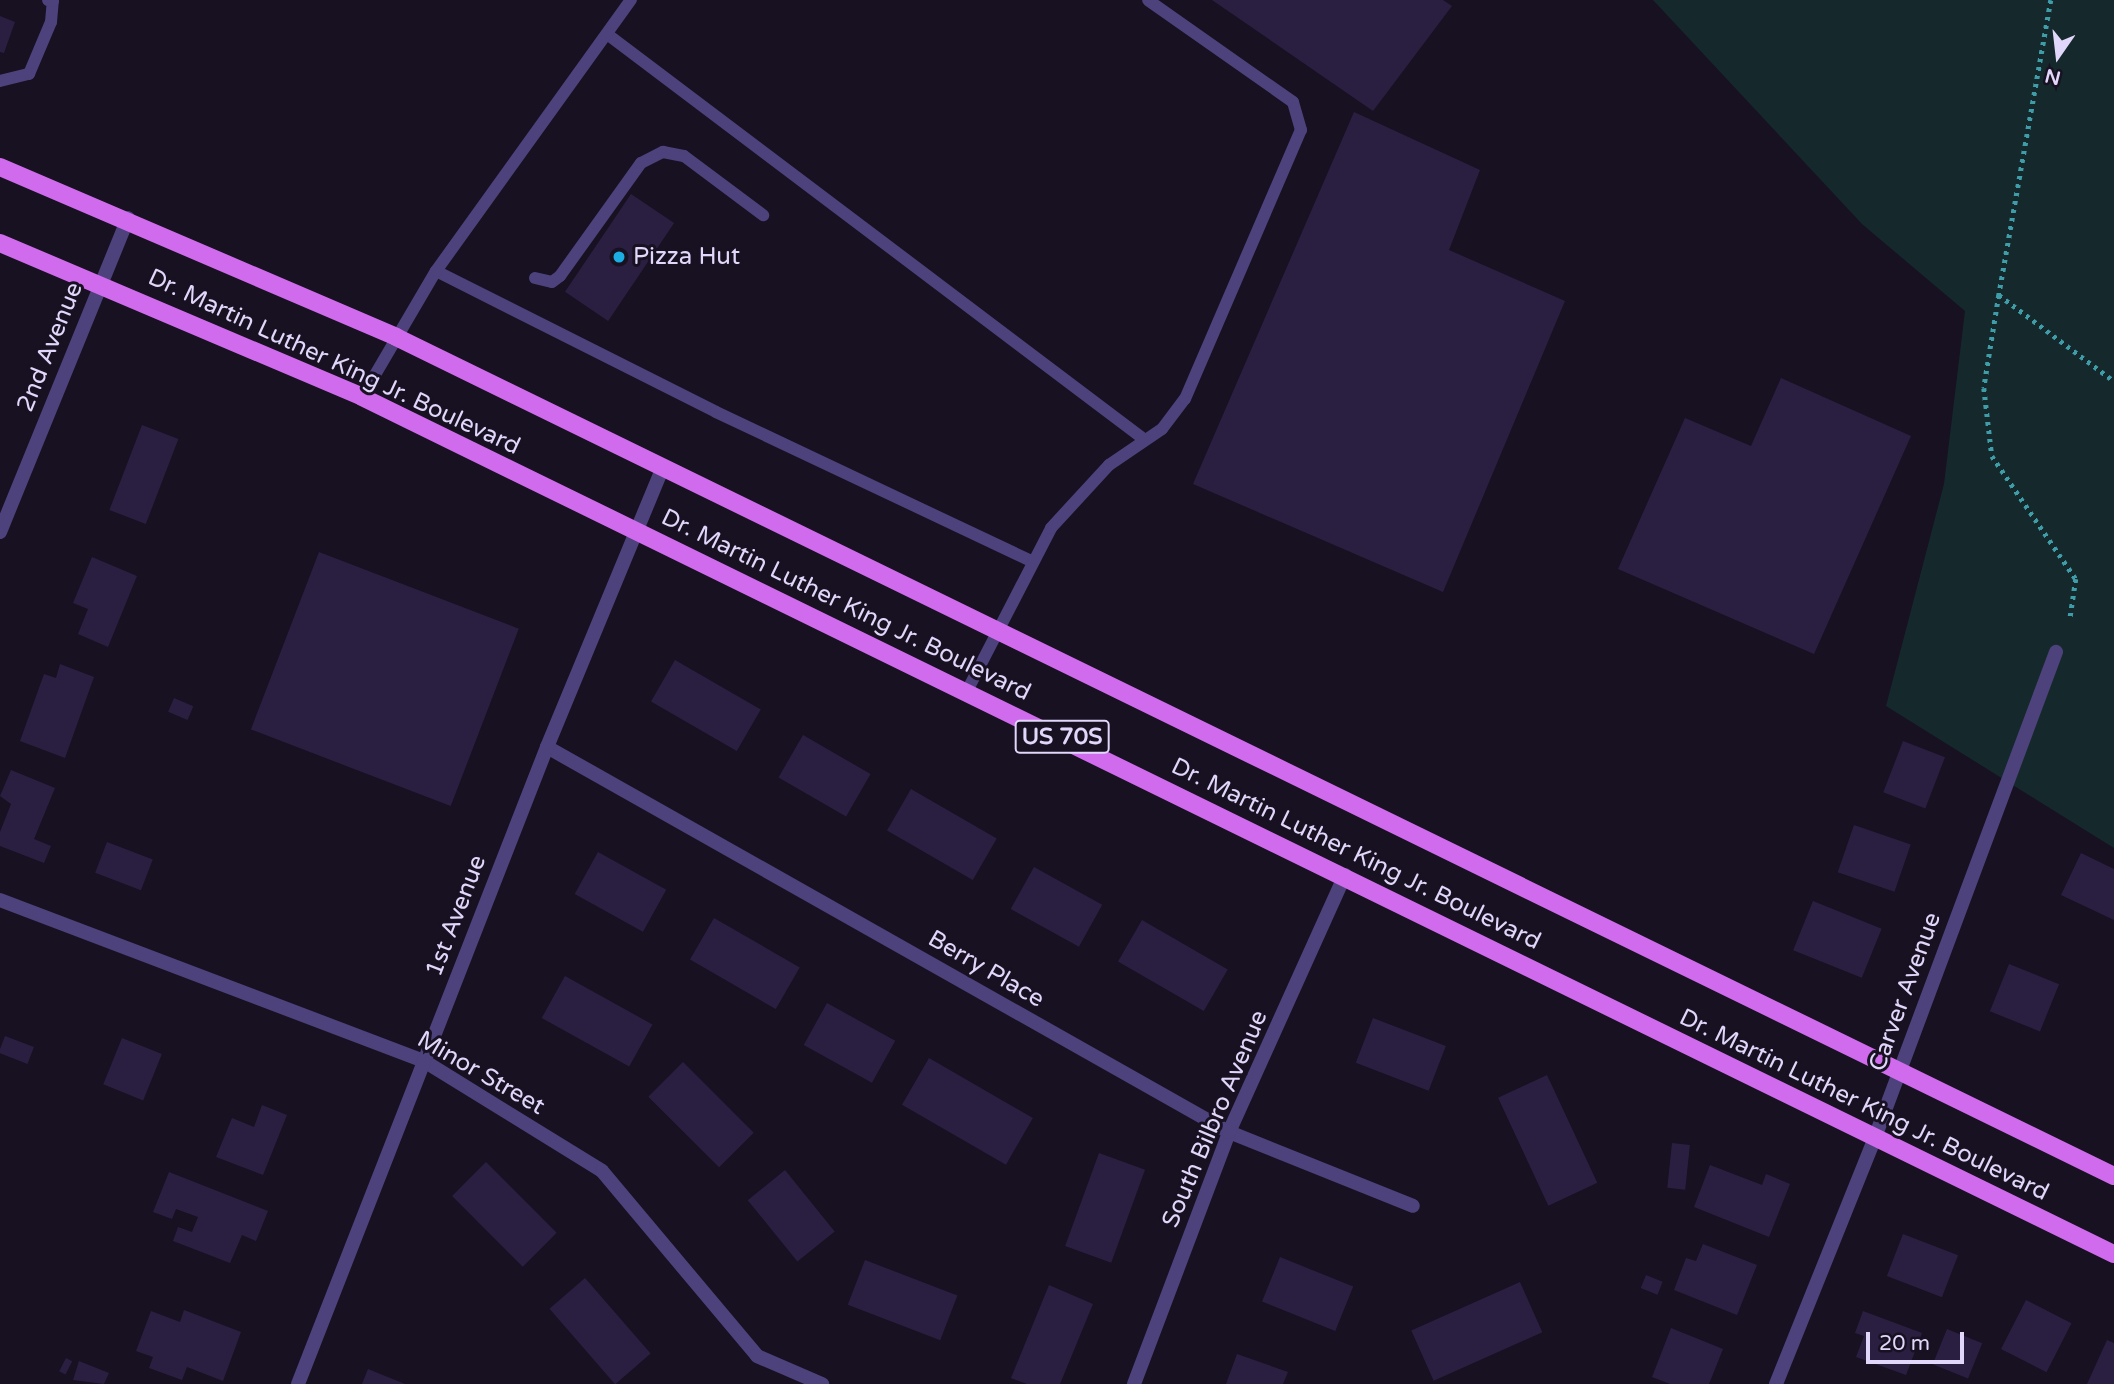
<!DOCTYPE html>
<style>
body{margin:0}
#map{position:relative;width:2114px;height:1384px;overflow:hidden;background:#171122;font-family:"Varela Round",sans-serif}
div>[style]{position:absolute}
.green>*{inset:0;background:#15292c}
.building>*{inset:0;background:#2b1f41;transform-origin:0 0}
.path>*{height:4.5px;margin-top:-2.25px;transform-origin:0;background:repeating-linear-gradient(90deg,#3e9da8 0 3.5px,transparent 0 8.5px)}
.service>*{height:12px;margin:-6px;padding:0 6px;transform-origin:6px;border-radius:6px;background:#4d427c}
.minor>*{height:14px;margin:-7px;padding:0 7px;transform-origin:7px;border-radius:7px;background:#4d427c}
.primary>*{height:18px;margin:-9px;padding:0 9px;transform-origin:9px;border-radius:9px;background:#d16bed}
.dots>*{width:19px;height:19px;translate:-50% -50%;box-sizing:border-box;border:4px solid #171122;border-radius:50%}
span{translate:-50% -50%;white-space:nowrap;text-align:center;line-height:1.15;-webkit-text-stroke:6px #171122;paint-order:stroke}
.shield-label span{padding:2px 5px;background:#171122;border:2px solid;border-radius:5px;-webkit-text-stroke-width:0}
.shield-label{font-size:23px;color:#e1d7fa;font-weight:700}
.poi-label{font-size:24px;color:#e1d7fa}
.left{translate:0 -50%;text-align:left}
.street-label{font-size:24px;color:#e1d7fa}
.north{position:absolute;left:2023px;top:21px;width:70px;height:70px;-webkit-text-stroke:5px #171122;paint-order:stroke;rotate:194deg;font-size:19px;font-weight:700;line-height:28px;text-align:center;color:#e1d7fa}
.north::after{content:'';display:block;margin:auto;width:24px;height:32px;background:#e1d7fa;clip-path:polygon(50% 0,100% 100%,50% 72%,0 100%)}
.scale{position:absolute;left:1866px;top:1332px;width:98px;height:32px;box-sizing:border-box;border:4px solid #e1d7fa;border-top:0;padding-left:9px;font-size:21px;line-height:24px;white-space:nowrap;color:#e1d7fa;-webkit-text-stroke:5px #171122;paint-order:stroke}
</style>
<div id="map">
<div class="green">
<i style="clip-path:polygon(1653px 0,2114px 0,2114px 848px,1886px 706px,1944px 484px,1965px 311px,1862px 224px)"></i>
</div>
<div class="building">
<i style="clip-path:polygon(1212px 0,1443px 0,1452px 6px,1373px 111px)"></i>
<i style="clip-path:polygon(0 16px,15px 22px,4px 53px,0 52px)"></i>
<i style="clip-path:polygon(1354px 112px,1480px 170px,1449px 250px,1565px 301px,1443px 592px,1193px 484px)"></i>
<i style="left:631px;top:194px;width:52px;height:118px;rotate:34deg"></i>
<i style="clip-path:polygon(1781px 378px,1911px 436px,1814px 654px,1618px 569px,1685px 418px,1751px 446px)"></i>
<i style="left:142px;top:425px;width:39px;height:91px;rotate:21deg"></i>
<i style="left:319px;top:552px;width:214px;height:190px;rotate:21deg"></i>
<i style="clip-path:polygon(92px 557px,137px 576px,108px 647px,78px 634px,88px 609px,73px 603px)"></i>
<i style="left:675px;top:660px;width:99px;height:48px;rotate:30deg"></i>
<i style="clip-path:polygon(60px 664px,94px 677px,65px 758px,20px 741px,44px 674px,56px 678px)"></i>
<i style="left:174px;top:698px;width:21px;height:15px;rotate:23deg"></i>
<i style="left:803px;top:735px;width:78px;height:49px;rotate:30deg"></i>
<i style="left:1903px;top:741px;width:45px;height:55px;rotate:21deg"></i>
<i style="clip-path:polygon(11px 770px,55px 788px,34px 839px,51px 846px,44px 863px,0 846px,0 832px,11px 804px,0 796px)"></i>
<i style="left:911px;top:789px;width:99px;height:48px;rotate:30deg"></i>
<i style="left:1854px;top:825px;width:60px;height:50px;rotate:19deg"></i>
<i style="left:107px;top:842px;width:49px;height:33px;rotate:21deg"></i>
<i style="left:598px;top:852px;width:78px;height:48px;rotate:29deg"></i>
<i style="clip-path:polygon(2081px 853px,2114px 869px,2114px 920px,2061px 895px)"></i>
<i style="left:1034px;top:867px;width:78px;height:48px;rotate:29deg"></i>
<i style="left:1813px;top:901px;width:74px;height:53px;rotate:22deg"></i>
<i style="left:714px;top:918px;width:99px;height:48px;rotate:30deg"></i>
<i style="left:1142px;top:920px;width:99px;height:48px;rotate:30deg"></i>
<i style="left:2009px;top:964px;width:54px;height:51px;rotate:22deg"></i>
<i style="left:565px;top:976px;width:100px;height:48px;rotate:29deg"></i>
<i style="left:827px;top:1003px;width:78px;height:48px;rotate:29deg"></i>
<i style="left:1373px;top:1018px;width:78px;height:48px;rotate:21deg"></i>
<i style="left:5px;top:1036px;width:31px;height:18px;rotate:21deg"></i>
<i style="left:122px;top:1038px;width:43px;height:50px;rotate:22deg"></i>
<i style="left:929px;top:1058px;width:120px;height:54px;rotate:30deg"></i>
<i style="left:683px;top:1062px;width:100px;height:49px;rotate:45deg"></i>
<i style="left:1547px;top:1075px;width:119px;height:54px;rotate:65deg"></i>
<i style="clip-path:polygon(262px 1105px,287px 1115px,263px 1175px,216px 1157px,232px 1118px,254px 1127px)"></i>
<i style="left:1672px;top:1143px;width:18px;height:45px;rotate:6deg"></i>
<i style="left:1099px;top:1153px;width:49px;height:99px;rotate:20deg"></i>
<i style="left:486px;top:1162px;width:100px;height:48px;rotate:45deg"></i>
<i style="clip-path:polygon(1710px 1165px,1762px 1185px,1766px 1174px,1790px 1184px,1769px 1237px,1694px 1207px)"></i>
<i style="left:785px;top:1170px;width:79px;height:48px;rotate:51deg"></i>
<i style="clip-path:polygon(169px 1172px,268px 1211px,256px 1241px,242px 1235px,230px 1263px,173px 1241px,178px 1227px,192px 1232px,198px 1217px,176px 1209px,172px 1219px,153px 1212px)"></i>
<i style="left:1903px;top:1234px;width:59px;height:45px;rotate:21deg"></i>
<i style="clip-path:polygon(1703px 1244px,1757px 1265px,1737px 1315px,1674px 1290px,1686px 1258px,1696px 1261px)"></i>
<i style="left:1280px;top:1257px;width:79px;height:48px;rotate:22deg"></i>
<i style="left:865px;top:1260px;width:99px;height:48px;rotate:21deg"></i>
<i style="left:1646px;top:1275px;width:18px;height:14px;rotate:22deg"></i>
<i style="left:585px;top:1278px;width:100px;height:47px;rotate:49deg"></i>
<i style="left:1520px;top:1282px;width:55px;height:119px;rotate:66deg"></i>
<i style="clip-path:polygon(1049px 1285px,1093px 1304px,1060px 1384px,1027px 1384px,1011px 1378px)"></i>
<i style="left:2026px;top:1300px;width:51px;height:55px;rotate:27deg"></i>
<i style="clip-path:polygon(184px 1310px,241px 1332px,223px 1381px,187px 1367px,182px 1380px,149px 1368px,153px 1357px,136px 1351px,151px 1311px,180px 1322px)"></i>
<i style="clip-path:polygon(1863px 1311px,1922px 1333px,1906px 1375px,1856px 1357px,1864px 1336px,1855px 1333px)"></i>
<i style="clip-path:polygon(1671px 1328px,1723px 1349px,1709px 1384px,1670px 1384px,1652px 1377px)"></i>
<i style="left:1947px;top:1329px;width:38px;height:38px;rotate:22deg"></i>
<i style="clip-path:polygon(2107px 1340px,2114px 1343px,2114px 1384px,2087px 1384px)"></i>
<i style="clip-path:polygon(1237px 1354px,1288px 1372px,1283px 1384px,1226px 1384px)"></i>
<i style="left:66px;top:1358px;width:7px;height:15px;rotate:27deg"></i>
<i style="clip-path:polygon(79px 1361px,109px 1373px,104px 1384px,73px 1380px)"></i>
<i style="clip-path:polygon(368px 1369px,405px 1384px,362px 1384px)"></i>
</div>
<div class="path">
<i style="left:2051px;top:0;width:300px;rotate:100deg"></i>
<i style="left:1999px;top:295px;width:144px;rotate:36.8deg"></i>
<i style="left:1999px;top:295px;width:94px;rotate:99.2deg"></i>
<i style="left:1984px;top:388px;width:68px;rotate:83.3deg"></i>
<i style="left:1992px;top:456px;width:149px;rotate:55.7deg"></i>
<i style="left:2076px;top:579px;width:40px;rotate:98.5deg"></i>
</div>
<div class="service">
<i style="left:607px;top:34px;width:674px;rotate:37.04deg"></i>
<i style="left:0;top:81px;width:30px;rotate:-14deg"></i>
<i style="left:29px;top:74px;width:56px;rotate:-67.1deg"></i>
<i style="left:51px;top:22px;width:21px;rotate:-85deg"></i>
<i style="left:53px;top:1px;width:5px;rotate:-169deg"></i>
<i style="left:436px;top:271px;width:313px;rotate:26.7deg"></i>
<i style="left:716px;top:412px;width:351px;rotate:25.3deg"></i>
<i style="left:535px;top:278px;width:17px;rotate:13deg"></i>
<i style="left:552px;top:282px;width:10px;rotate:-37deg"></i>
<i style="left:560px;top:276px;width:139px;rotate:-54.4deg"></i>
<i style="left:641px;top:163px;width:25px;rotate:-27deg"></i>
<i style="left:663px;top:152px;width:21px;rotate:11deg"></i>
<i style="left:684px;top:156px;width:99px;rotate:36.8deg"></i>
<i style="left:362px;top:397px;width:146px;rotate:-59.6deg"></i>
<i style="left:436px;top:271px;width:334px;rotate:-54.3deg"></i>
<i style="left:967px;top:691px;width:183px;rotate:-62.7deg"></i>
<i style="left:1051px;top:528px;width:86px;rotate:-47.4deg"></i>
<i style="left:1109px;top:465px;width:64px;rotate:-34.2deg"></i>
<i style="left:1162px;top:429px;width:38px;rotate:-53deg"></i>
<i style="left:1185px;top:399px;width:293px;rotate:-66.7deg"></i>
<i style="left:1301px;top:130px;width:29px;rotate:-106deg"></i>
<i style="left:1293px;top:102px;width:177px;rotate:-144.9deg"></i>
</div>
<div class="minor">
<i style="left:0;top:532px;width:339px;rotate:-67.8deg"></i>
<i style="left:547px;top:747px;width:783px;rotate:29.45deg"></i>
<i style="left:1229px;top:1132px;width:198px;rotate:21.9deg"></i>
<i style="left:0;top:900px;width:454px;rotate:20.8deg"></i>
<i style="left:424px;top:1061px;width:209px;rotate:31.7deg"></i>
<i style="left:602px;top:1171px;width:241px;rotate:50deg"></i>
<i style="left:757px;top:1356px;width:71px;rotate:23.3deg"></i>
<i style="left:298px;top:1384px;width:684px;rotate:-68.65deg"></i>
<i style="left:547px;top:747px;width:303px;rotate:-67.5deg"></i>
<i style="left:1134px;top:1384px;width:269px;rotate:-69.3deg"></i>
<i style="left:1229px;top:1132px;width:282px;rotate:-65.7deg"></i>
<i style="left:1776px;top:1384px;width:263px;rotate:-68.1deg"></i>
<i style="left:1874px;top:1140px;width:521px;rotate:-69.55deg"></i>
</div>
<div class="primary">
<i style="left:0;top:167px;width:431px;rotate:23.2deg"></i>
<i style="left:396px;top:337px;width:1912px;rotate:26.03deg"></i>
<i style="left:0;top:243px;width:393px;rotate:23deg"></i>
<i style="left:362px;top:397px;width:1950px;rotate:26.07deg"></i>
</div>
<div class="dots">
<i style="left:619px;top:257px;background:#1caee2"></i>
</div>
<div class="shield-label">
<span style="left:1062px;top:737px">US 70S</span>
</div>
<div class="poi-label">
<span class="left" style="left:633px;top:257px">Pizza Hut</span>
</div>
<div class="street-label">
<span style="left:50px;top:347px;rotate:-68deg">2nd Avenue</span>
<span style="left:334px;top:362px;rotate:25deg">Dr. Martin Luther King Jr. Boulevard</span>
<span style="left:846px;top:605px;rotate:26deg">Dr. Martin Luther King Jr. Boulevard</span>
<span style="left:1356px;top:854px;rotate:26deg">Dr. Martin Luther King Jr. Boulevard</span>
<span style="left:456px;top:916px;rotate:-69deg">1st Avenue</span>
<span style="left:986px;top:969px;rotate:30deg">Berry Place</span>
<span style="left:1905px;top:992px;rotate:-70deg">Carver Avenue</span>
<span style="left:481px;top:1073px;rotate:30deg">Minor Street</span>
<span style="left:1864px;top:1105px;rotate:26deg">Dr. Martin Luther King Jr. Boulevard</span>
<span style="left:1215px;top:1119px;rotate:-67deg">South Bilbro Avenue</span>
</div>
<div class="north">N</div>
<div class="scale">20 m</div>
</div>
